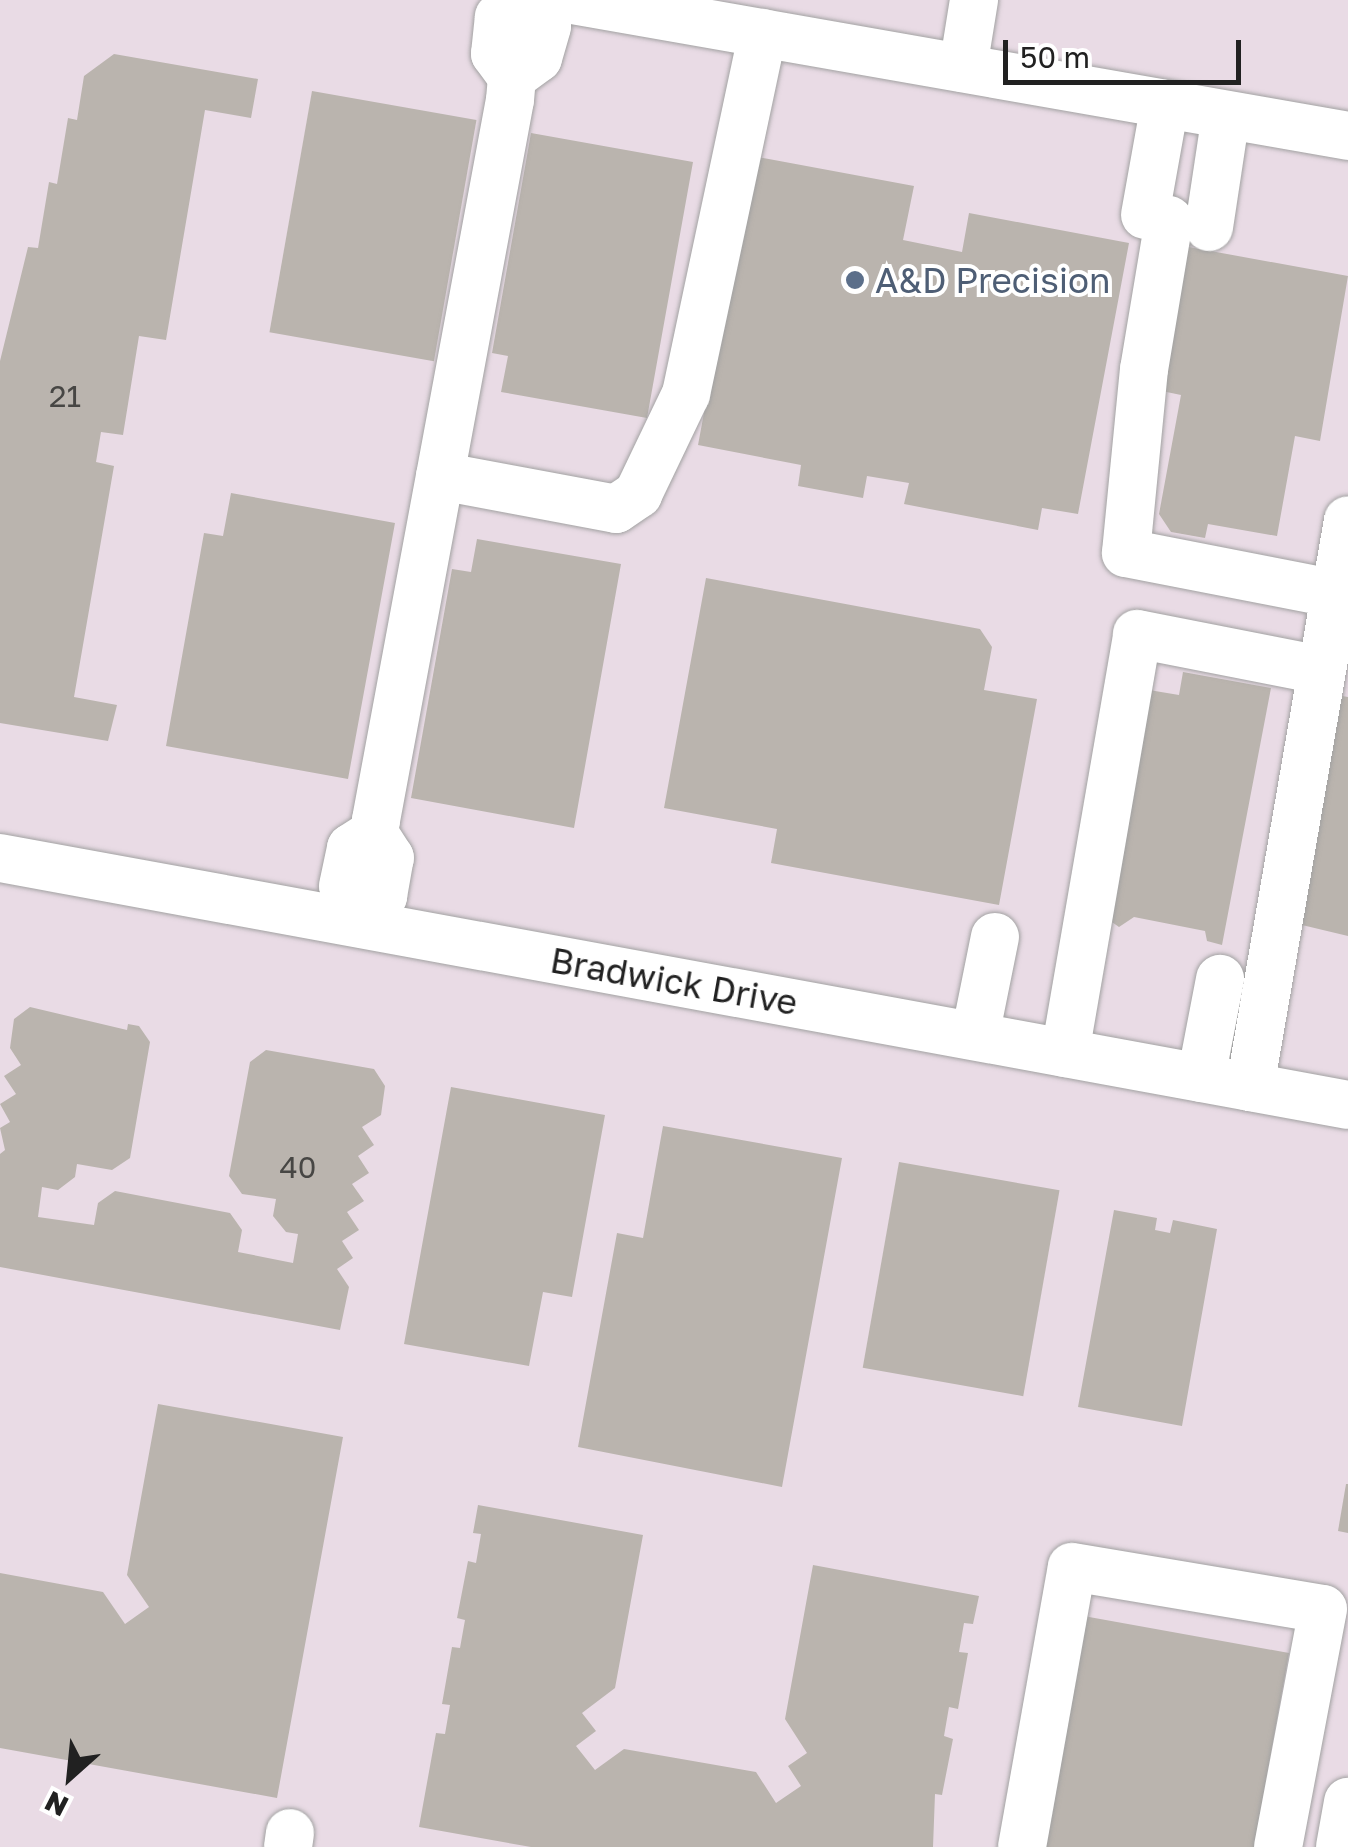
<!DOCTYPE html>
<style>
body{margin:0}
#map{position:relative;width:1348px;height:1847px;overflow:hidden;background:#f0eee8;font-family:"Golos Text",sans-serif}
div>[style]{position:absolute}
.industrial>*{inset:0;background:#e9dbe5;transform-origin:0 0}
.building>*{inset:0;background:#bab4ae;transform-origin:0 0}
.roads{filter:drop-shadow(0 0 2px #a2a2a2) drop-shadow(0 0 2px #a2a2a2)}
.minor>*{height:48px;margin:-24px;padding:0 24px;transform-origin:24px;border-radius:24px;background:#fff}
.dots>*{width:28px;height:28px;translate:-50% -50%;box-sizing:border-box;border:5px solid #fff;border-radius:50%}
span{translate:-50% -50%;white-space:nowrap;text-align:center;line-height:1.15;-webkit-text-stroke:8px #fff;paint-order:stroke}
.number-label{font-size:30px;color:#474644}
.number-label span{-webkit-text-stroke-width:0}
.service-label{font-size:35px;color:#4e5e75}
.left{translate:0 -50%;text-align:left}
.street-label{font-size:35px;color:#212121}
.north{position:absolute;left:20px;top:1727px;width:100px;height:100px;-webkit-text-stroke:8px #fff;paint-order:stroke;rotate:207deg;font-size:28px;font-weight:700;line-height:40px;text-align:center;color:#212121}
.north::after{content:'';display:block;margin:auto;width:35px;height:45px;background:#212121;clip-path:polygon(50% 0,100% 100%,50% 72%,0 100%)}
.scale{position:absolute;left:1003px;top:40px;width:238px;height:45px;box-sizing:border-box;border:5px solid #212121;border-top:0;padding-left:12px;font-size:30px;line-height:35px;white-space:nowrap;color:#212121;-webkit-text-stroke:8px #fff;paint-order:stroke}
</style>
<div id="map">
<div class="industrial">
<i style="left:0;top:0;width:1348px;height:1847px"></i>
</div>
<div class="building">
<i style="clip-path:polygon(114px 54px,258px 79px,251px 118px,205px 110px,166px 340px,139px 336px,123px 435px,101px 432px,96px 462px,114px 466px,74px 697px,117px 705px,108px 741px,0 723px,0 361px,28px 247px,38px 248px,49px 182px,57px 184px,68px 118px,77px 120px,84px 76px)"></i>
<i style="left:312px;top:91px;width:167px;height:245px;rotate:10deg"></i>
<i style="clip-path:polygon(531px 133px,693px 162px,647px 418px,501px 392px,508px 356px,492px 353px)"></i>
<i style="clip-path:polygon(752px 156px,914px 186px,903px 240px,962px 252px,969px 213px,1129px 243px,1078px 514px,1042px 508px,1038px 530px,904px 504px,909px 483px,867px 476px,863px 498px,798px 486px,801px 465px,698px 445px)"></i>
<i style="clip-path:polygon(1183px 246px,1348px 276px,1320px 441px,1295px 436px,1277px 536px,1208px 524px,1205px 538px,1171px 532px,1159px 514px,1181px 395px,1157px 390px)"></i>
<i style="clip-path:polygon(231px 493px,395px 523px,348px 779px,166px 746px,204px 533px,223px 536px)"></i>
<i style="clip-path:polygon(477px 539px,621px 564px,574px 828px,411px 798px,452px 569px,471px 572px)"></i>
<i style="clip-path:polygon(706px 578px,980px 629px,992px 647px,984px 690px,1037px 699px,999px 905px,771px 863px,777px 829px,664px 808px)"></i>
<i style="clip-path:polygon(1183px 672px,1271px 688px,1222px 945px,1207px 941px,1205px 931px,1134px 917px,1119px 927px,1109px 920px,1149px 690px,1179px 695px)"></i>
<i style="clip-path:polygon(1330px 694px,1348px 697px,1348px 936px,1302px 925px)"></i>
<i style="clip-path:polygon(30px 1007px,127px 1030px,128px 1024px,139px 1026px,150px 1042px,130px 1158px,112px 1170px,77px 1164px,75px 1177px,58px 1190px,42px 1187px,38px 1217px,94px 1225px,98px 1203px,115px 1191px,230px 1213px,242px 1230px,238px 1252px,293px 1263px,298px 1234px,286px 1232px,273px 1216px,276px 1199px,242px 1194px,229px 1176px,250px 1062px,266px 1050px,374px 1069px,385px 1086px,381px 1115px,362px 1127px,374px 1145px,358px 1156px,369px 1173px,352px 1184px,364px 1201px,347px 1212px,359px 1230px,342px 1241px,353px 1258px,337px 1269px,349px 1287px,340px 1330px,0 1267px,0 1154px,5px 1150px,0 1128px,10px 1122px,0 1104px,16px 1094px,4px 1076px,21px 1065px,10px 1048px,14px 1019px)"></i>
<i style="clip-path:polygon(451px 1087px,605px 1115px,572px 1297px,543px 1292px,529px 1366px,404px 1344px)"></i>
<i style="clip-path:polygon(663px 1126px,842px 1158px,782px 1487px,578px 1447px,617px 1233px,643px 1238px)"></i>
<i style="left:899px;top:1162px;width:163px;height:209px;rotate:10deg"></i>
<i style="clip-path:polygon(1114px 1210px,1157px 1218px,1155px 1230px,1170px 1233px,1173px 1220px,1217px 1229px,1182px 1426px,1078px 1407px)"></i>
<i style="clip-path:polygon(158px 1404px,343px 1437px,277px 1798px,0 1748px,0 1573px,103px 1592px,125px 1624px,149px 1607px,127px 1575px)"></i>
<i style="clip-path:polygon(1346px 1484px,1348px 1484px,1348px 1533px,1338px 1531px)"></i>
<i style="clip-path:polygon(478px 1505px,643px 1535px,615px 1688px,582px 1713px,596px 1731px,576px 1746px,595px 1770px,624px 1749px,756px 1772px,776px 1803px,801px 1786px,788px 1766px,807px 1753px,785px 1719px,813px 1565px,979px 1596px,973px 1624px,964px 1623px,959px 1652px,968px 1653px,958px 1709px,949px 1707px,944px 1736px,953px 1739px,942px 1795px,935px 1794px,933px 1847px,531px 1847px,419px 1827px,436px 1733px,445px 1734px,450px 1705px,442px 1704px,452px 1647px,460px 1648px,465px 1620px,457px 1618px,468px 1561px,476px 1563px,481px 1534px,473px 1533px)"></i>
<i style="clip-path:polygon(1078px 1615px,1289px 1653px,1254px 1847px,1035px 1847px)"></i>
</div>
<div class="roads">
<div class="minor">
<i style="left:573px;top:0;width:787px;rotate:9.95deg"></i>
<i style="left:963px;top:68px;width:69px;rotate:-80.8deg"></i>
<i style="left:512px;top:77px;width:32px;rotate:-36deg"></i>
<i style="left:538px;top:58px;width:33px;rotate:-74deg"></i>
<i style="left:547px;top:26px;width:32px;rotate:-136deg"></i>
<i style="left:1145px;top:215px;width:113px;rotate:-79.8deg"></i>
<i style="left:1169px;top:220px;width:151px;rotate:99.5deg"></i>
<i style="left:1144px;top:369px;width:185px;rotate:95.6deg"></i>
<i style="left:1126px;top:553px;width:226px;rotate:11deg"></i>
<i style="left:1209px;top:227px;width:113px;rotate:-81.4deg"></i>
<i style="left:440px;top:476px;width:179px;rotate:10.6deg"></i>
<i style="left:616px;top:509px;width:27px;rotate:-34deg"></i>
<i style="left:638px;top:494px;width:111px;rotate:-64.4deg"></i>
<i style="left:686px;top:394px;width:369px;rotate:-78deg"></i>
<i style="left:0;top:858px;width:1370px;rotate:10.38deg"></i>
<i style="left:361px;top:905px;width:24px;rotate:-22deg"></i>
<i style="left:383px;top:896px;width:39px;rotate:-80deg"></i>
<i style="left:390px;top:858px;width:30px;rotate:-123deg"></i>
<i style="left:374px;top:833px;width:13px;rotate:-81deg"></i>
<i style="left:376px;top:820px;width:732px;rotate:-79.46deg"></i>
<i style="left:510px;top:100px;width:23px;rotate:-85deg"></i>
<i style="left:512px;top:77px;width:29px;rotate:-126deg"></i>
<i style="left:495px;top:54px;width:37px;rotate:-84deg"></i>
<i style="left:499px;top:17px;width:34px;rotate:-30deg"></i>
<i style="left:361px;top:905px;width:26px;rotate:-133deg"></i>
<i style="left:343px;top:886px;width:39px;rotate:-78deg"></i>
<i style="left:351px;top:848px;width:27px;rotate:-33deg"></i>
<i style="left:975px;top:1036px;width:101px;rotate:-78.6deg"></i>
<i style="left:1065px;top:1053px;width:425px;rotate:-80.2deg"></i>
<i style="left:1137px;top:634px;width:187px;rotate:11.1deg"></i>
<i style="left:1201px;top:1078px;width:101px;rotate:-79.1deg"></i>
<i style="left:1250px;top:1087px;width:575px;rotate:-80.19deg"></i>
<i style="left:288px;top:1847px;width:14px;rotate:-82deg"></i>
<i style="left:1022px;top:1847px;width:284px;rotate:-79.9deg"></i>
<i style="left:1072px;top:1567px;width:254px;rotate:9.5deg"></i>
<i style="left:1323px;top:1609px;width:242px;rotate:100.7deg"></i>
<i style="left:1340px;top:1847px;width:46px;rotate:-79.9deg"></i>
</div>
</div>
<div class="dots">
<i style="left:855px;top:280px;background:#5c6f8a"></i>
</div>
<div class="number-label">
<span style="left:65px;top:396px">21</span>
<span style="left:298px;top:1167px">40</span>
</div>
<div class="service-label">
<span class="left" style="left:875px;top:280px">A&amp;D Precision</span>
</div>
<div class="street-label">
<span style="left:674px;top:981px;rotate:10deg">Bradwick Drive</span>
</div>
<div class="north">N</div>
<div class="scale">50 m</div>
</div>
